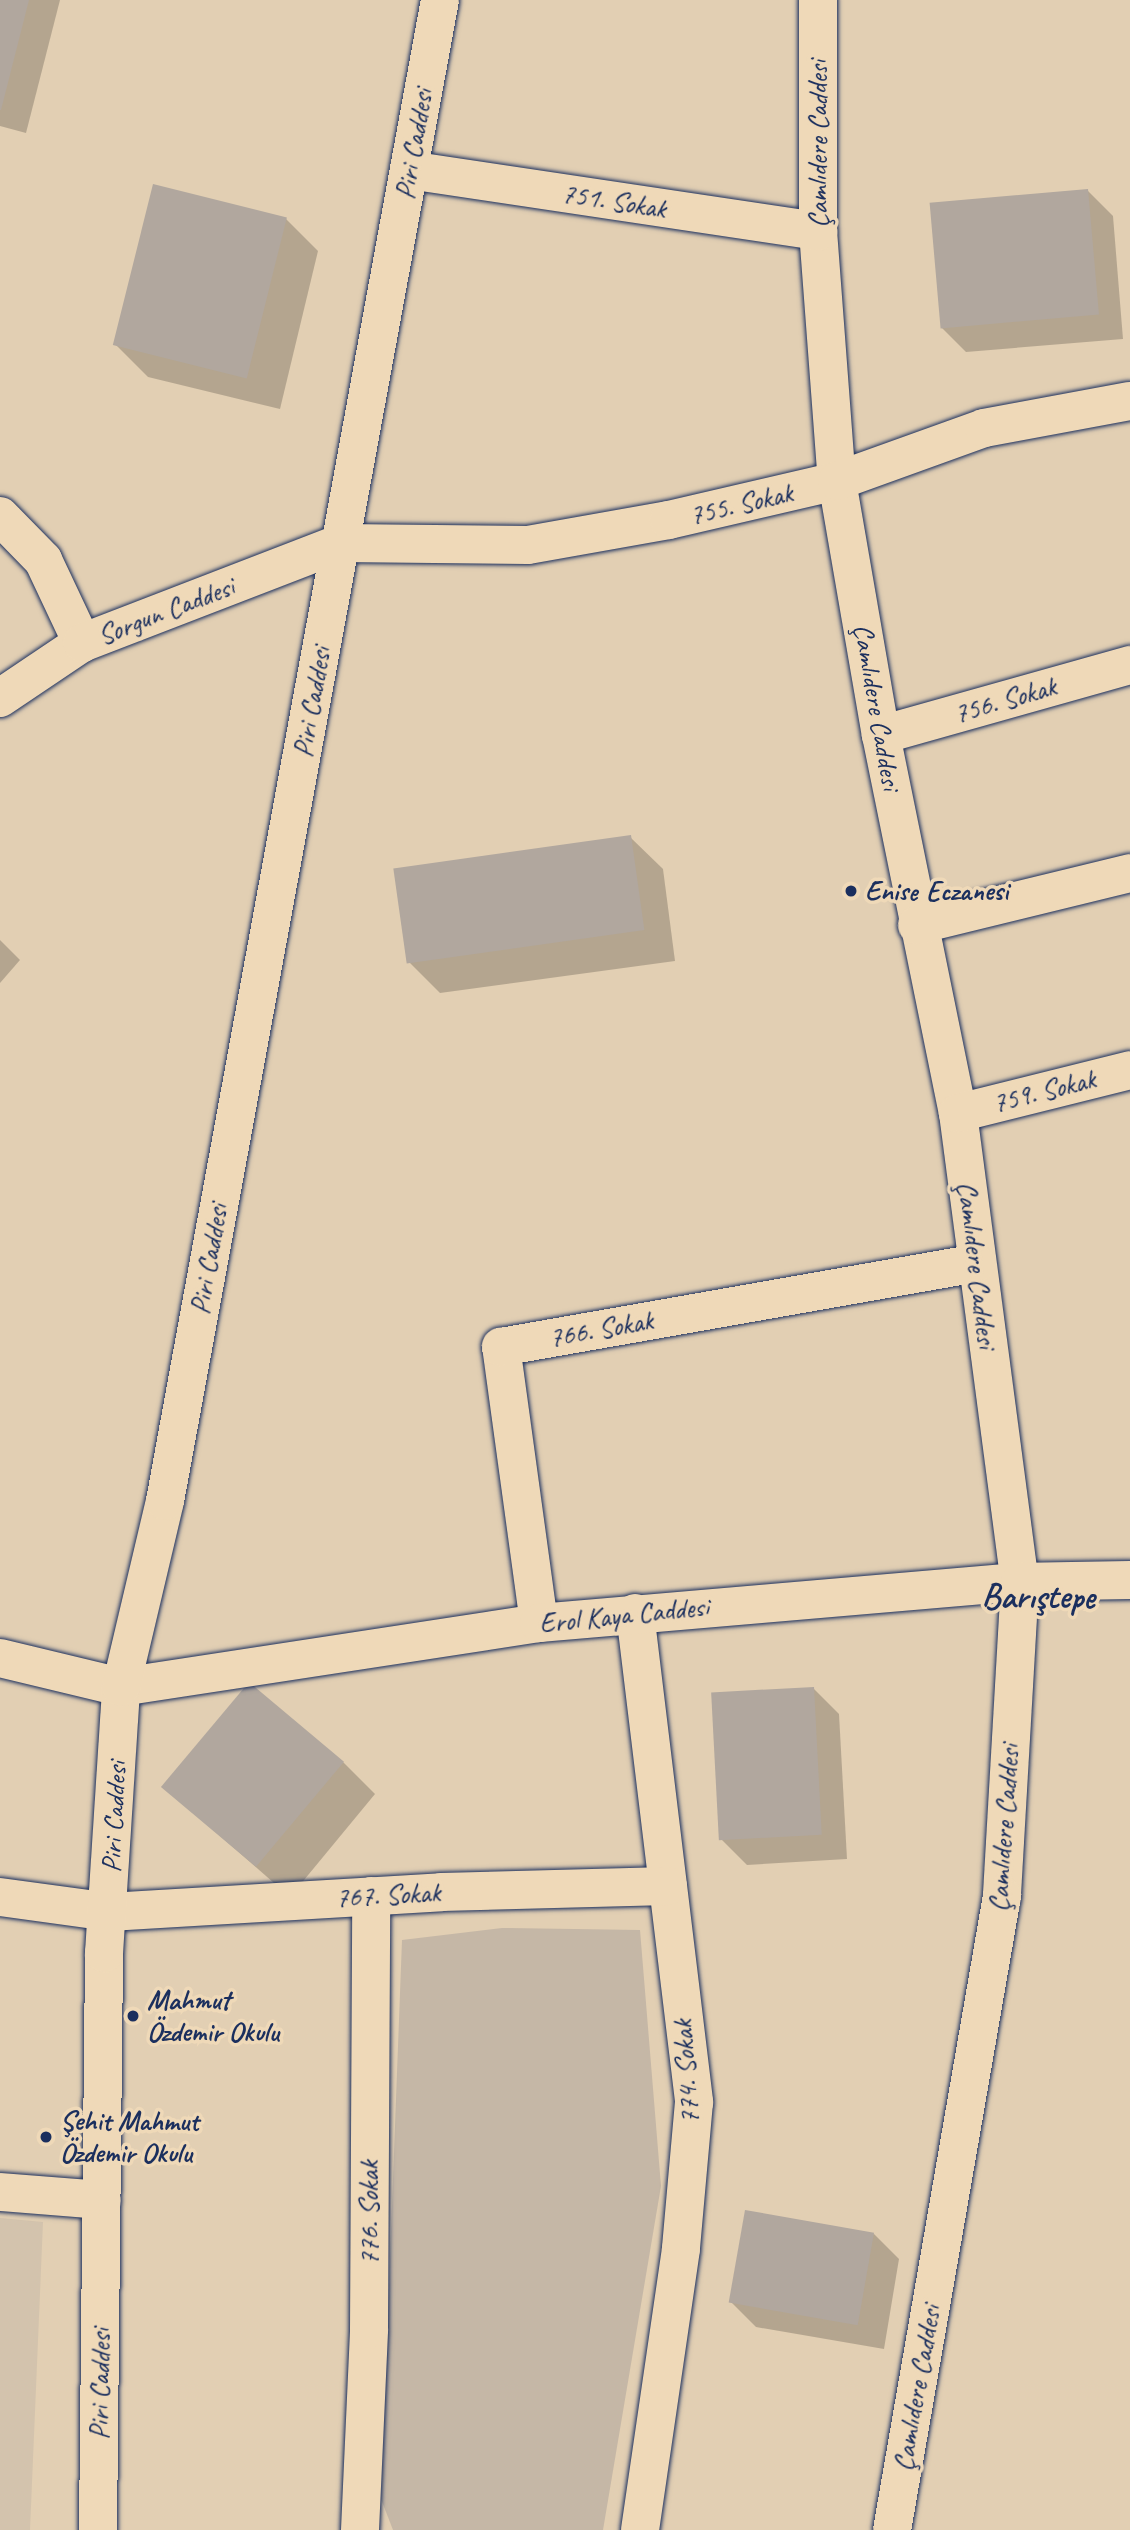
<!DOCTYPE html>
<meta charset="utf-8">
<style>
body{margin:0}
#map{position:relative;width:1130px;height:2530px;overflow:hidden;background:#e2cfb3;font-family:Caveat,sans-serif}
div>[style]{position:absolute}
.built>*{inset:0;background:#d3c3ad}
.green>*{inset:0;background:#c5b7a6}
.shadow>*{inset:0;background:#0003}
.building>*{inset:0;background:#b1a79e;transform-origin:0 0}
.roads{filter:drop-shadow(0 0 2px #1b2f5e) drop-shadow(0 0 2px #1b2f5e)}
.minor>*{height:38px;margin:-19px;padding:0 19px;transform-origin:19px;border-radius:19px;background:#efd9b8}
.dots>*{width:19px;height:19px;translate:-50% -50%;box-sizing:border-box;border:4px solid #efd9b8;border-radius:50%}
span{translate:-50% -50%;white-space:nowrap;text-align:center;line-height:1.15;-webkit-text-stroke:7px #efd9b8;paint-order:stroke}
.street-label{font-size:28px;color:#1b2f5e}
.poi-label{font-size:28px;color:#1b2f5e;font-weight:700}
.left{translate:0 -50%;text-align:left}
.district-label{font-size:35px;color:#1b2f5e;font-weight:700}
</style>
<div id="map">
<div class="built">
<i style="clip-path:polygon(0 2218px,43px 2222px,30px 2530px,0 2530px)"></i>
</div>
<div class="green">
<i style="clip-path:polygon(502px 1928px,640px 1930px,661px 2186px,603px 2530px,393px 2530px,381px 2499px,402px 1940px)"></i>
</div>
<div class="shadow">
<i style="clip-path:polygon(0 0,60px 0,26px 133px,0 126px)"></i>
<i style="clip-path:polygon(1087px 190px,1113px 216px,1123px 339px,966px 352px,941px 327px)"></i>
<i style="clip-path:polygon(286px 219px,318px 251px,280px 409px,148px 377px,116px 345px)"></i>
<i style="clip-path:polygon(630px 837px,663px 869px,675px 961px,440px 993px,408px 961px)"></i>
<i style="clip-path:polygon(0 940px,20px 960px,0 983px)"></i>
<i style="clip-path:polygon(814px 1689px,839px 1714px,847px 1859px,747px 1865px,722px 1840px)"></i>
<i style="clip-path:polygon(343px 1762px,375px 1794px,290px 1897px,165px 1788px)"></i>
<i style="clip-path:polygon(874px 2234px,899px 2259px,884px 2349px,756px 2327px,731px 2302px)"></i>
</div>
<div class="building">
<i style="clip-path:polygon(0 0,29px 0,1px 110px,0 110px)"></i>
<i style="left:153px;top:184px;width:138px;height:166px;rotate:14deg"></i>
<i style="left:1088px;top:189px;width:126px;height:159px;rotate:85deg"></i>
<i style="left:631px;top:835px;width:96px;height:240px;rotate:82deg"></i>
<i style="left:249px;top:1682px;width:124px;height:137px;rotate:40deg"></i>
<i style="left:814px;top:1687px;width:148px;height:103px;rotate:87deg"></i>
<i style="left:745px;top:2210px;width:131px;height:94px;rotate:10deg"></i>
</div>
<div class="roads">
<div class="minor">
<i style="left:818px;top:0;width:231px;rotate:90deg"></i>
<i style="left:818px;top:231px;width:251px;rotate:85.7deg"></i>
<i style="left:837px;top:481px;width:258px;rotate:80.2deg"></i>
<i style="left:881px;top:735px;width:386px;rotate:78.5deg"></i>
<i style="left:958px;top:1113px;width:473px;rotate:82.5deg"></i>
<i style="left:1020px;top:1582px;width:315px;rotate:93.3deg"></i>
<i style="left:1002px;top:1896px;width:643px;rotate:99.84deg"></i>
<i style="left:409px;top:170px;width:414px;rotate:8.5deg"></i>
<i style="left:0;top:516px;width:62px;rotate:45.7deg"></i>
<i style="left:43px;top:560px;width:92px;rotate:64.8deg"></i>
<i style="left:0;top:698px;width:99px;rotate:-33.9deg"></i>
<i style="left:82px;top:643px;width:278px;rotate:-21.1deg"></i>
<i style="left:341px;top:543px;width:187px;rotate:0.6deg"></i>
<i style="left:528px;top:545px;width:143px;rotate:-10.1deg"></i>
<i style="left:669px;top:520px;width:172px;rotate:-13.1deg"></i>
<i style="left:837px;top:481px;width:156px;rotate:-19.8deg"></i>
<i style="left:984px;top:428px;width:148px;rotate:-10.5deg"></i>
<i style="left:881px;top:735px;width:259px;rotate:-15.7deg"></i>
<i style="left:917px;top:925px;width:219px;rotate:-13.7deg"></i>
<i style="left:958px;top:1113px;width:177px;rotate:-14deg"></i>
<i style="left:635px;top:1613px;width:493px;rotate:83.1deg"></i>
<i style="left:694px;top:2102px;width:148px;rotate:95.1deg"></i>
<i style="left:681px;top:2249px;width:284px;rotate:98.3deg"></i>
<i style="left:539px;top:1623px;width:279px;rotate:-97.8deg"></i>
<i style="left:501px;top:1347px;width:482px;rotate:-10deg"></i>
<i style="left:0;top:1658px;width:124px;rotate:13.5deg"></i>
<i style="left:121px;top:1687px;width:423px;rotate:-8.7deg"></i>
<i style="left:539px;top:1623px;width:483px;rotate:-4.9deg"></i>
<i style="left:1020px;top:1582px;width:110px;rotate:-1deg"></i>
<i style="left:0;top:1897px;width:110px;rotate:7.8deg"></i>
<i style="left:109px;top:1912px;width:333px;rotate:-3.4deg"></i>
<i style="left:441px;top:1892px;width:227px;rotate:-1.5deg"></i>
<i style="left:0;top:2192px;width:102px;rotate:4.5deg"></i>
<i style="left:98px;top:2530px;width:577px;rotate:-89.4deg"></i>
<i style="left:104px;top:1953px;width:267px;rotate:-86.3deg"></i>
<i style="left:121px;top:1687px;width:191px;rotate:-76.7deg"></i>
<i style="left:165px;top:1501px;width:1526px;rotate:-79.62deg"></i>
<i style="left:360px;top:2530px;width:201px;rotate:-87.4deg"></i>
<i style="left:369px;top:2329px;width:433px;rotate:-89.7deg"></i>
</div>
</div>
<div class="dots">
<i style="left:851px;top:891px;background:#1b2f5e"></i>
<i style="left:133px;top:2016px;background:#1b2f5e"></i>
<i style="left:46px;top:2137px;background:#1b2f5e"></i>
</div>
<div class="street-label">
<span style="left:414px;top:144px;rotate:-80deg">Piri Caddesi</span>
<span style="left:818px;top:144px;rotate:-90deg">Çamlıdere Caddesi</span>
<span style="left:614px;top:201px;rotate:9deg">751. Sokak</span>
<span style="left:741px;top:504px;rotate:-13deg">755. Sokak</span>
<span style="left:166px;top:611px;rotate:-21deg">Sorgun Caddesi</span>
<span style="left:1005px;top:700px;rotate:-16deg">756. Sokak</span>
<span style="left:312px;top:702px;rotate:-80deg">Piri Caddesi</span>
<span style="left:877px;top:707px;rotate:80deg">Çamlıdere Caddesi</span>
<span style="left:1044px;top:1091px;rotate:-14deg">759. Sokak</span>
<span style="left:209px;top:1259px;rotate:-80deg">Piri Caddesi</span>
<span style="left:977px;top:1265px;rotate:83deg">Çamlıdere Caddesi</span>
<span style="left:601px;top:1329px;rotate:-10deg">766. Sokak</span>
<span style="left:624px;top:1615px;rotate:-6deg">Erol Kaya Caddesi</span>
<span style="left:114px;top:1817px;rotate:-87deg">Piri Caddesi</span>
<span style="left:1004px;top:1828px;rotate:-86deg">Çamlıdere Caddesi</span>
<span style="left:388px;top:1895px;rotate:-3deg">767. Sokak</span>
<span style="left:686px;top:2072px;rotate:-94deg">774. Sokak</span>
<span style="left:369px;top:2213px;rotate:-90deg">776. Sokak</span>
<span style="left:100px;top:2384px;rotate:-89deg">Piri Caddesi</span>
<span style="left:917px;top:2388px;rotate:-80deg">Çamlıdere Caddesi</span>
</div>
<div class="poi-label">
<span class="left" style="left:865px;top:891px">Enise Eczanesi</span>
<span class="left" style="left:147px;top:2016px">Mahmut<br>Özdemir Okulu</span>
<span class="left" style="left:60px;top:2137px">Şehit Mahmut<br>Özdemir Okulu</span>
</div>
<div class="district-label">
<span style="left:1038px;top:1597px">Barıştepe</span>
</div>
</div>
